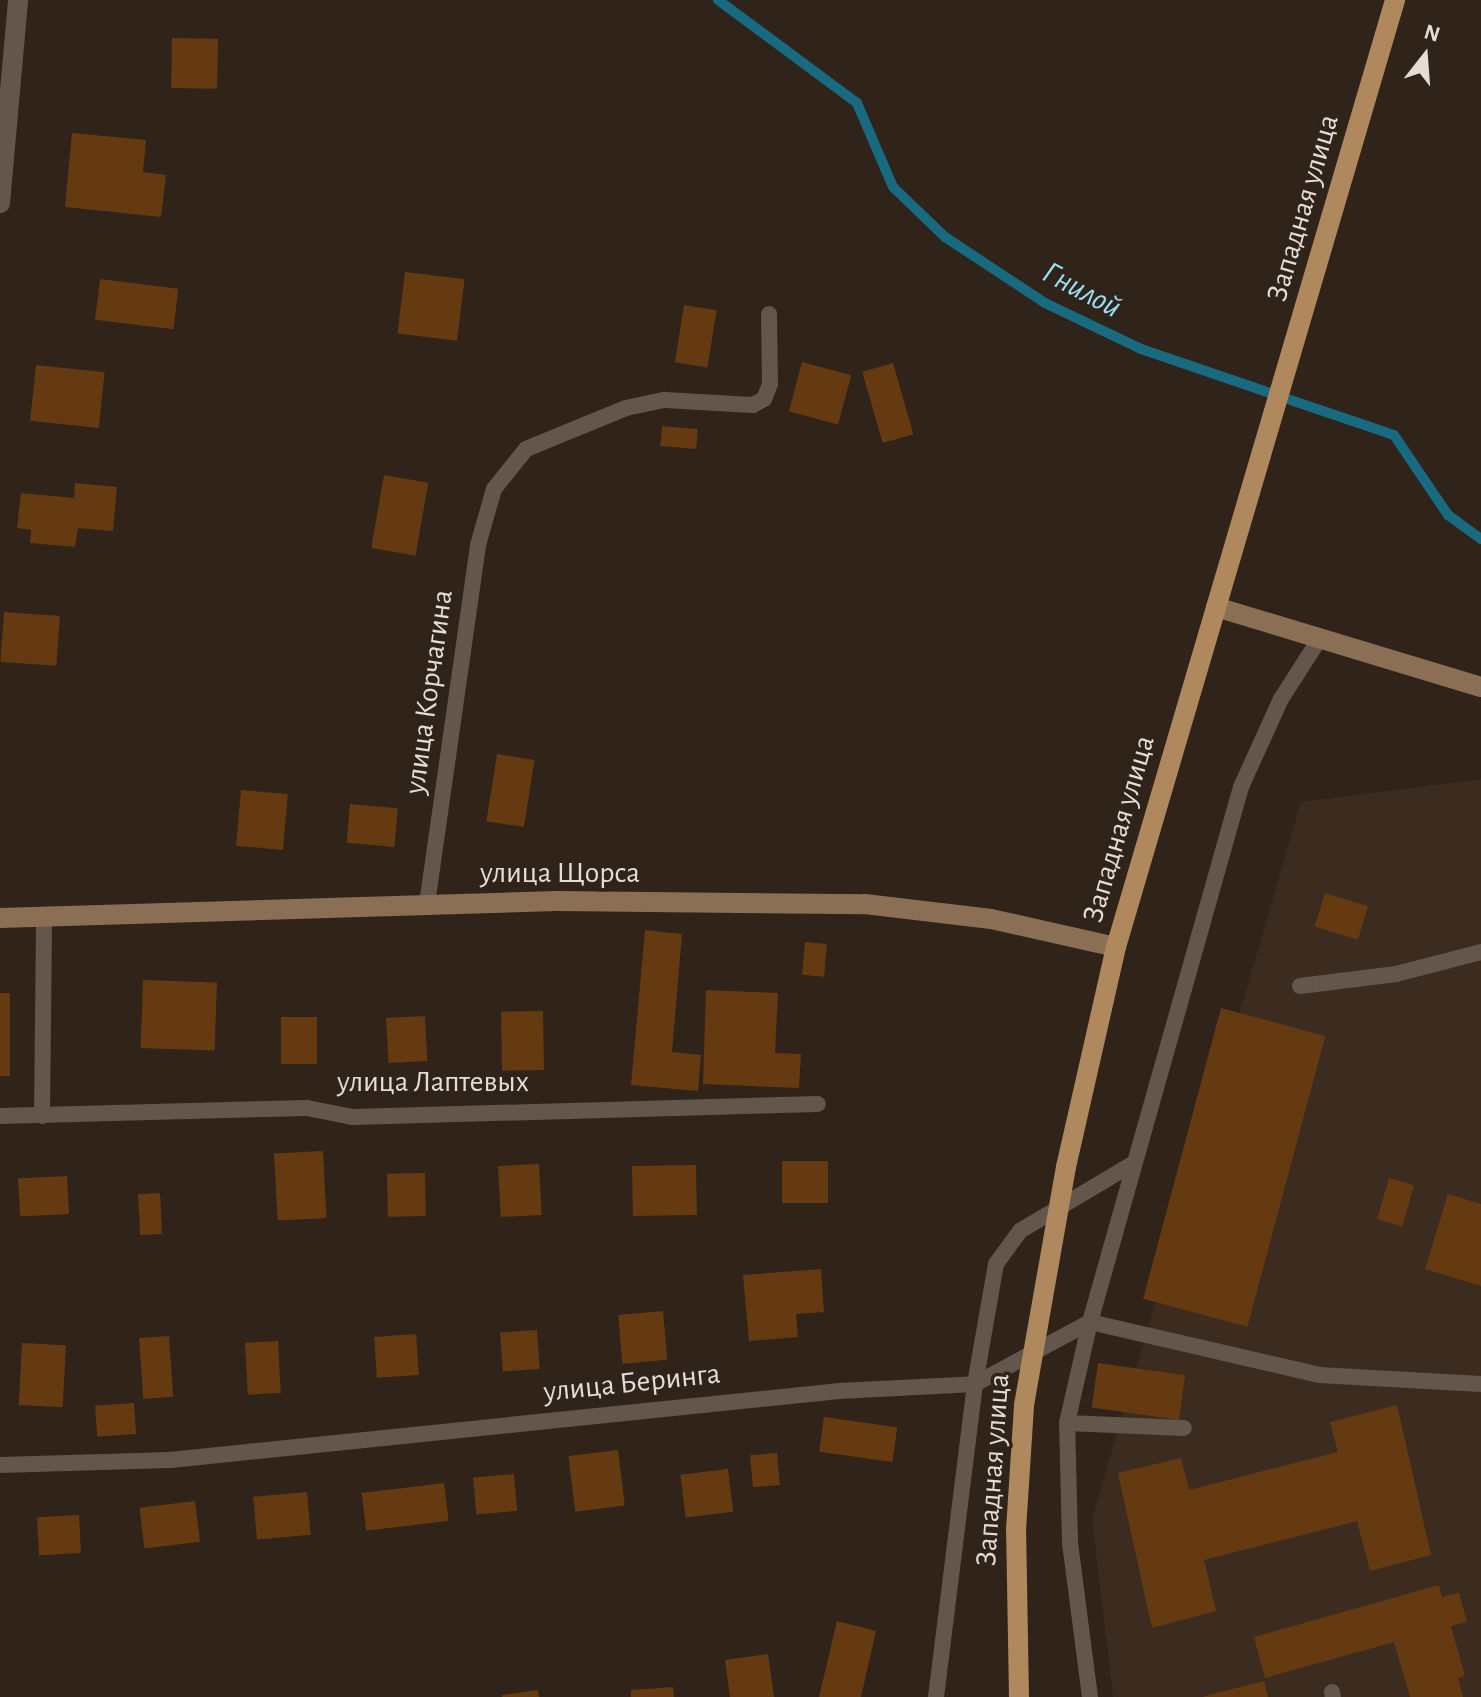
<!DOCTYPE html>
<meta charset="utf-8">
<style>
body{margin:0}
#map{position:relative;width:1481px;height:1697px;overflow:hidden;background:#2f231a;font-family:"Alegreya Sans",sans-serif}
div>[style]{position:absolute}
.built>*{inset:0;background:#3c2c1f}
.stream>*{height:10px;margin:-5px;padding:0 5px;transform-origin:5px;border-radius:5px;background:#176a7f}
.building>*{inset:0;background:#663a11;transform-origin:0 0}
.service>*{height:16px;margin:-8px;padding:0 8px;transform-origin:8px;border-radius:8px;background:#63564c}
.minor>*{height:20px;margin:-10px;padding:0 10px;transform-origin:10px;border-radius:10px;background:#63564c}
.secondary>*{height:20px;margin:-10px;padding:0 10px;transform-origin:10px;border-radius:10px;background:#8a6f54}
.primary>*{height:20px;margin:-10px;padding:0 10px;transform-origin:10px;border-radius:10px;background:#b0885d}
span{translate:-50% -50%;white-space:nowrap;text-align:center;line-height:1.15;-webkit-text-stroke:7px #2f231a;paint-order:stroke}
.street-label{font-size:30px;color:#e4dcd6}
.water-label{font-size:32px;color:#97e0f7;font-style:italic}
.north{position:absolute;left:1385px;top:16px;width:80px;height:80px;-webkit-text-stroke:6px #2f231a;paint-order:stroke;rotate:17deg;font-size:22px;font-weight:700;line-height:32px;text-align:center;color:#e4dcd6}
.north::after{content:'';display:block;margin:auto;width:28px;height:36px;background:#e4dcd6;clip-path:polygon(50% 0,100% 100%,50% 72%,0 100%)}
</style>
<div id="map">
<div class="built">
<i style="clip-path:polygon(1481px 779px,1481px 1697px,1113px 1697px,1092px 1519px,1301px 802px)"></i>
</div>
<div class="stream">
<i style="left:718px;top:0;width:173px;rotate:36.5deg"></i>
<i style="left:857px;top:103px;width:91px;rotate:66.8deg"></i>
<i style="left:893px;top:187px;width:72px;rotate:43.9deg"></i>
<i style="left:945px;top:237px;width:120px;rotate:33.4deg"></i>
<i style="left:1045px;top:303px;width:106px;rotate:25.6deg"></i>
<i style="left:1141px;top:349px;width:267px;rotate:18.8deg"></i>
<i style="left:1394px;top:435px;width:97px;rotate:56deg"></i>
<i style="left:1448px;top:515px;width:41px;rotate:36deg"></i>
</div>
<div class="building">
<i style="left:172px;top:38px;width:46px;height:50px;rotate:1deg"></i>
<i style="clip-path:polygon(72px 133px,146px 140px,143px 172px,166px 175px,161px 217px,65px 207px)"></i>
<i style="left:405px;top:272px;width:60px;height:62px;rotate:7deg"></i>
<i style="left:100px;top:279px;width:79px;height:41px;rotate:7deg"></i>
<i style="left:684px;top:305px;width:33px;height:58px;rotate:9deg"></i>
<i style="left:802px;top:362px;width:51px;height:51px;rotate:15deg"></i>
<i style="left:893px;top:363px;width:74px;height:32px;rotate:74deg"></i>
<i style="left:36px;top:365px;width:69px;height:56px;rotate:6deg"></i>
<i style="left:662px;top:426px;width:36px;height:20px;rotate:5deg"></i>
<i style="left:384px;top:475px;width:45px;height:74px;rotate:10deg"></i>
<i style="clip-path:polygon(75px 483px,117px 487px,113px 531px,78px 528px,75px 547px,30px 543px,31px 530px,17px 528px,21px 493px,74px 498px)"></i>
<i style="left:4px;top:612px;width:56px;height:50px;rotate:4deg"></i>
<i style="left:497px;top:754px;width:38px;height:68px;rotate:9deg"></i>
<i style="left:241px;top:790px;width:47px;height:56px;rotate:5deg"></i>
<i style="left:350px;top:804px;width:48px;height:39px;rotate:5deg"></i>
<i style="left:1325px;top:893px;width:45px;height:35px;rotate:17deg"></i>
<i style="clip-path:polygon(645px 930px,682px 934px,672px 1052px,701px 1055px,698px 1091px,631px 1085px)"></i>
<i style="left:805px;top:942px;width:22px;height:33px;rotate:5deg"></i>
<i style="left:143px;top:980px;width:74px;height:68px;rotate:2deg"></i>
<i style="clip-path:polygon(706px 990px,778px 993px,775px 1053px,801px 1054px,799px 1088px,703px 1084px)"></i>
<i style="left:0;top:993px;width:10px;height:83px"></i>
<i style="left:1221px;top:1008px;width:108px;height:301px;rotate:15deg"></i>
<i style="left:543px;top:1011px;width:59px;height:42px;rotate:89deg"></i>
<i style="left:425px;top:1016px;width:45px;height:39px;rotate:87deg"></i>
<i style="left:281px;top:1017px;width:36px;height:47px"></i>
<i style="left:323px;top:1151px;width:67px;height:49px;rotate:87deg"></i>
<i style="left:782px;top:1161px;width:46px;height:42px"></i>
<i style="left:539px;top:1164px;width:51px;height:41px;rotate:87deg"></i>
<i style="left:696px;top:1165px;width:50px;height:64px;rotate:89deg"></i>
<i style="left:425px;top:1173px;width:43px;height:38px;rotate:89deg"></i>
<i style="left:67px;top:1176px;width:38px;height:49px;rotate:87deg"></i>
<i style="left:1389px;top:1178px;width:26px;height:43px;rotate:16deg"></i>
<i style="left:160px;top:1193px;width:41px;height:22px;rotate:87deg"></i>
<i style="clip-path:polygon(1448px 1194px,1481px 1204px,1481px 1286px,1425px 1269px)"></i>
<i style="clip-path:polygon(821px 1269px,824px 1312px,796px 1314px,798px 1337px,749px 1341px,743px 1275px)"></i>
<i style="left:663px;top:1311px;width:49px;height:45px;rotate:85deg"></i>
<i style="left:537px;top:1330px;width:39px;height:37px;rotate:86deg"></i>
<i style="left:416px;top:1334px;width:41px;height:42px;rotate:86deg"></i>
<i style="left:169px;top:1336px;width:61px;height:30px;rotate:86deg"></i>
<i style="left:278px;top:1341px;width:52px;height:33px;rotate:87deg"></i>
<i style="left:22px;top:1343px;width:44px;height:62px;rotate:3deg"></i>
<i style="left:1098px;top:1363px;width:88px;height:45px;rotate:8deg"></i>
<i style="left:134px;top:1403px;width:31px;height:39px;rotate:86deg"></i>
<i style="clip-path:polygon(1397px 1405px,1431px 1555px,1370px 1571px,1357px 1521px,1204px 1560px,1216px 1611px,1152px 1628px,1118px 1473px,1181px 1458px,1189px 1490px,1338px 1452px,1330px 1422px)"></i>
<i style="left:824px;top:1417px;width:74px;height:35px;rotate:8deg"></i>
<i style="left:618px;top:1450px;width:56px;height:50px;rotate:83deg"></i>
<i style="left:777px;top:1453px;width:32px;height:27px;rotate:85deg"></i>
<i style="left:728px;top:1469px;width:43px;height:48px;rotate:83deg"></i>
<i style="left:514px;top:1474px;width:37px;height:41px;rotate:85deg"></i>
<i style="left:444px;top:1483px;width:38px;height:83px;rotate:83deg"></i>
<i style="left:307px;top:1492px;width:43px;height:54px;rotate:85deg"></i>
<i style="left:195px;top:1501px;width:41px;height:56px;rotate:83deg"></i>
<i style="left:79px;top:1515px;width:38px;height:42px;rotate:87deg"></i>
<i style="clip-path:polygon(1439px 1585px,1442px 1597px,1459px 1593px,1467px 1622px,1451px 1626px,1465px 1676px,1458px 1678px,1463px 1697px,1410px 1697px,1394px 1642px,1265px 1678px,1254px 1637px)"></i>
<i style="clip-path:polygon(837px 1621px,876px 1631px,861px 1697px,819px 1697px)"></i>
<i style="clip-path:polygon(768px 1654px,774px 1697px,730px 1697px,725px 1660px)"></i>
<i style="clip-path:polygon(1264px 1681px,1268px 1697px,1205px 1697px,1204px 1696px)"></i>
<i style="clip-path:polygon(673px 1687px,674px 1697px,631px 1697px,631px 1690px)"></i>
<i style="clip-path:polygon(538px 1690px,539px 1697px,502px 1697px,502px 1695px)"></i>
</div>
<div class="service">
<i style="left:427px;top:904px;width:363px;rotate:-81.9deg"></i>
<i style="left:478px;top:545px;width:58px;rotate:-74.1deg"></i>
<i style="left:494px;top:489px;width:51px;rotate:-51.3deg"></i>
<i style="left:526px;top:449px;width:108px;rotate:-22.3deg"></i>
<i style="left:626px;top:408px;width:40px;rotate:-12deg"></i>
<i style="left:665px;top:400px;width:88px;rotate:3.3deg"></i>
<i style="left:753px;top:405px;width:13px;rotate:-29deg"></i>
<i style="left:764px;top:399px;width:16px;rotate:-68deg"></i>
<i style="left:770px;top:384px;width:70px;rotate:-90.8deg"></i>
<i style="left:1300px;top:986px;width:97px;rotate:-7.1deg"></i>
<i style="left:1396px;top:974px;width:88px;rotate:-14.5deg"></i>
<i style="left:0;top:1116px;width:307px;rotate:-1.5deg"></i>
<i style="left:307px;top:1108px;width:47px;rotate:11.1deg"></i>
<i style="left:353px;top:1117px;width:465px;rotate:-1.6deg"></i>
<i style="left:42px;top:1116px;width:198px;rotate:-89.4deg"></i>
<i style="left:1067px;top:1423px;width:117px;rotate:2.4deg"></i>
<i style="left:0;top:1465px;width:170px;rotate:-1.7deg"></i>
<i style="left:170px;top:1460px;width:673px;rotate:-5.89deg"></i>
<i style="left:839px;top:1391px;width:136px;rotate:-2.9deg"></i>
<i style="left:975px;top:1384px;width:122px;rotate:-80.1deg"></i>
<i style="left:996px;top:1264px;width:41px;rotate:-54deg"></i>
<i style="left:1020px;top:1231px;width:133px;rotate:-30.8deg"></i>
<i style="left:1332px;top:1692px;width:5px;rotate:79deg"></i>
<i style="left:936px;top:1697px;width:315px;rotate:-82.9deg"></i>
<i style="left:975px;top:1384px;width:131px;rotate:-28.3deg"></i>
<i style="left:1090px;top:1322px;width:556px;rotate:-74.24deg"></i>
<i style="left:1241px;top:787px;width:97px;rotate:-65.6deg"></i>
<i style="left:1281px;top:699px;width:72px;rotate:-57.4deg"></i>
<i style="left:1090px;top:1697px;width:156px;rotate:-97.4deg"></i>
<i style="left:1070px;top:1542px;width:119px;rotate:-91.4deg"></i>
<i style="left:1067px;top:1423px;width:104px;rotate:-77.2deg"></i>
<i style="left:1090px;top:1322px;width:235px;rotate:13deg"></i>
<i style="left:1319px;top:1375px;width:162px;rotate:3.2deg"></i>
</div>
<div class="minor">
<i style="left:0;top:203px;width:204px;rotate:-84.9deg"></i>
</div>
<div class="secondary">
<i style="left:1216px;top:607px;width:277px;rotate:16.8deg"></i>
<i style="left:0;top:918px;width:557px;rotate:-1.75deg"></i>
<i style="left:557px;top:901px;width:308px;rotate:0.6deg"></i>
<i style="left:865px;top:904px;width:127px;rotate:6.8deg"></i>
<i style="left:991px;top:919px;width:128px;rotate:12.6deg"></i>
</div>
<div class="primary">
<i style="left:1019px;top:1697px;width:167px;rotate:-91deg"></i>
<i style="left:1016px;top:1530px;width:125px;rotate:-86.3deg"></i>
<i style="left:1024px;top:1405px;width:242px;rotate:-80deg"></i>
<i style="left:1066px;top:1167px;width:226px;rotate:-77.2deg"></i>
<i style="left:1116px;top:947px;width:987px;rotate:-73.58deg"></i>
</div>
<div class="street-label">
<span style="left:1303px;top:208px;rotate:-74deg">Западная улица</span>
<span style="left:429px;top:692px;rotate:-82deg">улица Корчагина</span>
<span style="left:1119px;top:829px;rotate:-74deg">Западная улица</span>
<span style="left:560px;top:873px">улица Щорса</span>
<span style="left:433px;top:1082px">улица Лаптевых</span>
<span style="left:632px;top:1383px;rotate:-6deg">улица Беринга</span>
<span style="left:993px;top:1470px;rotate:-86deg">Западная улица</span>
</div>
<div class="water-label">
<span style="left:1082px;top:290px;rotate:28deg">Гнилой</span>
</div>
<div class="north">N</div>
</div>
